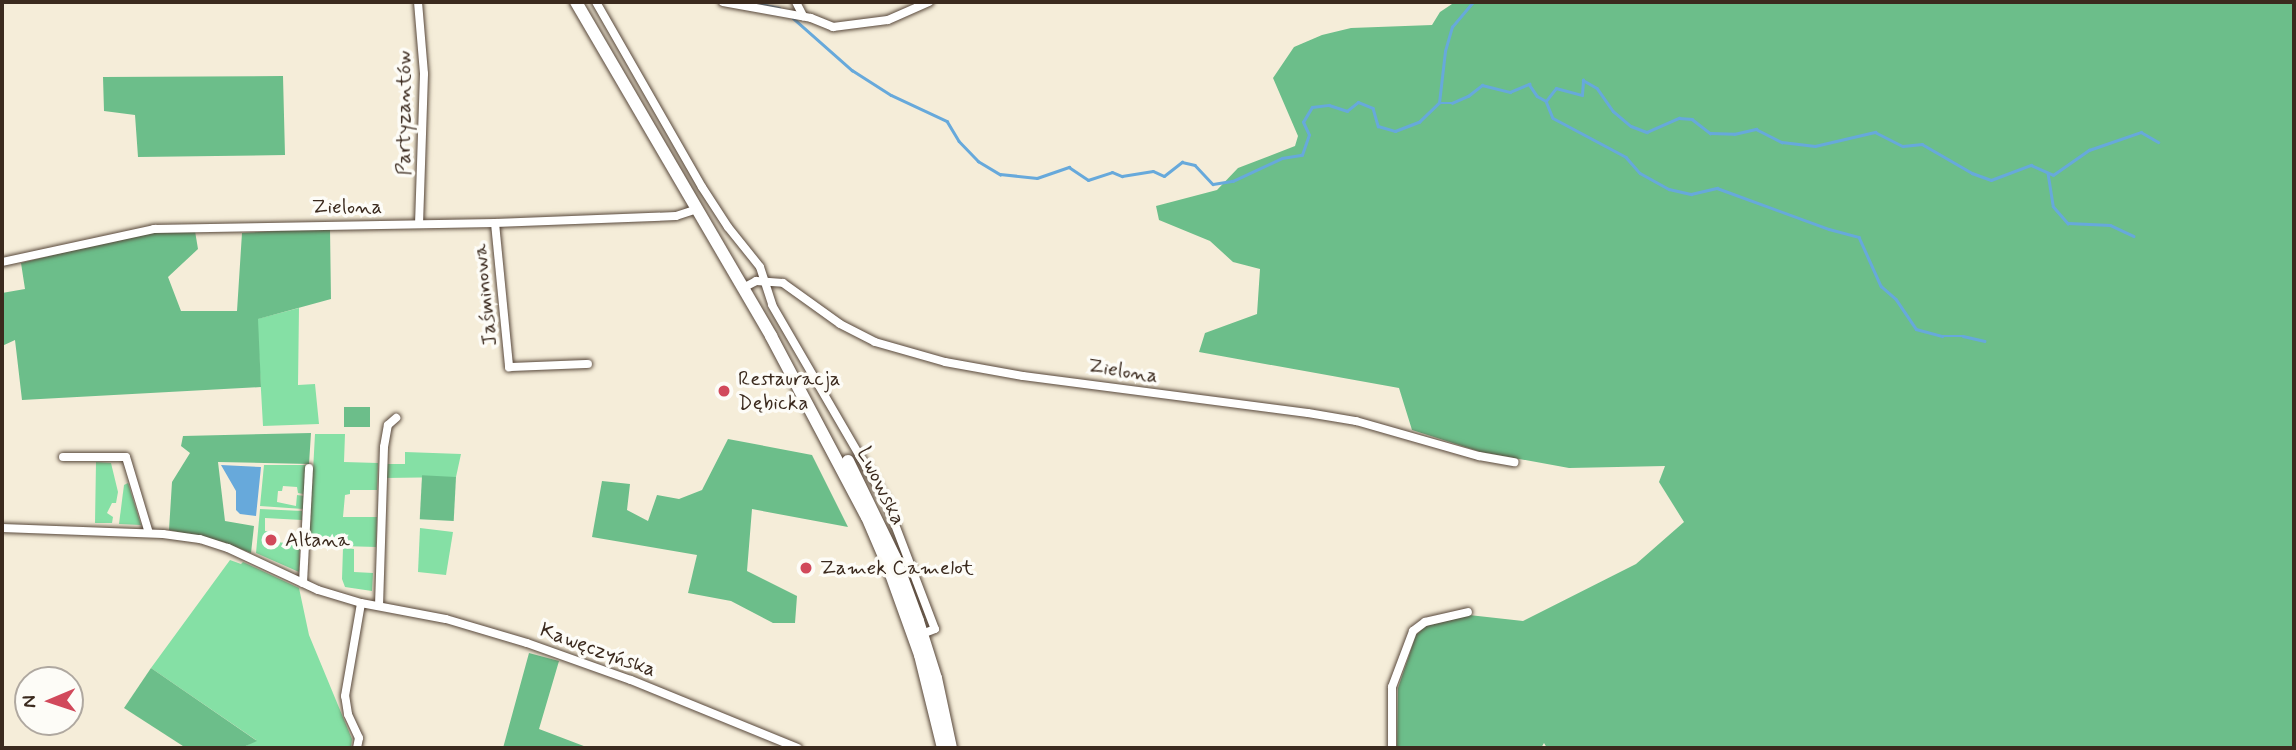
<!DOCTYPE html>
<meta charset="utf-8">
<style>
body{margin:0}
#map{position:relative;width:2296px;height:750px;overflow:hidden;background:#f5edd9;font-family:Mynerve,sans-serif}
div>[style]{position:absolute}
.green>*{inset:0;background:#85e0a5}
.forest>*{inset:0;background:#6cbe8a;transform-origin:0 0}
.water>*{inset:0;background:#67a9db}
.stream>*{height:2.5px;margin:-1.25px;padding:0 1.25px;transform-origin:1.25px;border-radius:1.25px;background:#67a9db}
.roads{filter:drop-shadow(0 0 2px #57473a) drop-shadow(0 0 2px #57473a)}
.street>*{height:8px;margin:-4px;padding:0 4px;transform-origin:4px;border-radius:4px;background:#fff}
.primary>*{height:12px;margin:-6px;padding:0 6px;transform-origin:6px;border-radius:6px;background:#fff}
.dots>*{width:19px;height:19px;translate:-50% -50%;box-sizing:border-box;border:4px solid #fdfcf7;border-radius:50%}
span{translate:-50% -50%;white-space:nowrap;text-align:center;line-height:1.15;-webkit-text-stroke:7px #fdfcf7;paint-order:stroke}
.street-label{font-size:21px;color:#3b2a1e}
.poi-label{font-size:21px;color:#3b2a1e}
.left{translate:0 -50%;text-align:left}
.frame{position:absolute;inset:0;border:4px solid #3b2a1e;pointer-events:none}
.north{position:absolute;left:14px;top:666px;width:70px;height:70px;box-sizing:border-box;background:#fdfcf7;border:2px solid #afa8a0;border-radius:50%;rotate:268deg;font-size:19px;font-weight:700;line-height:28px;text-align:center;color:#3b2a1e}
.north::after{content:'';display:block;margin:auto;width:24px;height:32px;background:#d1495b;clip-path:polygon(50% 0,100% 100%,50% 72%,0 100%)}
</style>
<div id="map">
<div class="green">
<i style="clip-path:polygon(299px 308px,298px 385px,315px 384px,319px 424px,263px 426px,257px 319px)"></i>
<i style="clip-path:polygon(315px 434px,345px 434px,344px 462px,378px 463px,377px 490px,350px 490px,350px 494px,345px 495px,343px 517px,377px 517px,376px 547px,309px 545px)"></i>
<i style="clip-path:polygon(405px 452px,461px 454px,456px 477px,385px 478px,385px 464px,405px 464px)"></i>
<i style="clip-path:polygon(96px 462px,111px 463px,118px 492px,116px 503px,112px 503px,107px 513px,113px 517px,112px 523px,95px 523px)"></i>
<i style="clip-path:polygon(264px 465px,306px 465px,304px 494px,298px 493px,297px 487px,283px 486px,282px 491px,278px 491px,277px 502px,296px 506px,297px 495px,304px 496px,303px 509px,260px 506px)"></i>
<i style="clip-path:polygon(128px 483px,141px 525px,119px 524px,124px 485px)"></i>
<i style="clip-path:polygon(260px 509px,302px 511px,302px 520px,265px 518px,265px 531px,274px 532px,275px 542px,297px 544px,300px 540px,299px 572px,256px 553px)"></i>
<i style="clip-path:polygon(420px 528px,453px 532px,446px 575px,418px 572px)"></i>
<i style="clip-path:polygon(343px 548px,354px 549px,354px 572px,373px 573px,372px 591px,345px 587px,342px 579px)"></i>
<i style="clip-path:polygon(230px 560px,241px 564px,243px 562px,299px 588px,309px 635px,352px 739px,351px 748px,242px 748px,256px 740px,151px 668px)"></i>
</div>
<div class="forest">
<i style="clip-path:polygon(1455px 2px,2294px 2px,2294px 748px,1547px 748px,1544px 743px,1541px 748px,1397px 748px,1398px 688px,1416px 635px,1426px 626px,1469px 615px,1523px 621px,1636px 564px,1684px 522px,1659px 482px,1665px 466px,1569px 468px,1481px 452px,1412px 430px,1399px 388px,1199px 352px,1205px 333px,1257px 314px,1260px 269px,1233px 262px,1210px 241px,1159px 220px,1156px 206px,1217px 190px,1238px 168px,1295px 146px,1298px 136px,1273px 78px,1294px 47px,1322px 35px,1351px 28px,1432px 25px,1440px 12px)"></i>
<i style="clip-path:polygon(283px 76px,285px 155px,138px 157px,135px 115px,104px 111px,103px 77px)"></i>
<i style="clip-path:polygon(330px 228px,331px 299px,258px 319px,261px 387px,22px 400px,15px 340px,2px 346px,2px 293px,25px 289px,21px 263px,142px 233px,195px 231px,198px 249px,168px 277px,181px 311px,237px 311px,242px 233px)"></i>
<i style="left:370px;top:407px;width:20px;height:26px;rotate:90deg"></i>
<i style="clip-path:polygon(311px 433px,309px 464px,218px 462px,225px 521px,254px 526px,251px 553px,223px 542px,169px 530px,172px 482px,190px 453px,181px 446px,183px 436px)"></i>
<i style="clip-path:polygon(728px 439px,812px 455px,848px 527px,752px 509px,747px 571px,797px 596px,795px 623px,773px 623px,731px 601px,688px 593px,697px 555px,592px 537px,602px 481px,630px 484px,627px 510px,648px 521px,657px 495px,679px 499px,702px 490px)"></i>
<i style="left:456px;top:477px;width:44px;height:34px;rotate:93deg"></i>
<i style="clip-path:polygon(529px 653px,559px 661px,539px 729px,589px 748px,503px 748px)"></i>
<i style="clip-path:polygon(151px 668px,257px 741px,241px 748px,186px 748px,124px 708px)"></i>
</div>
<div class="water">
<i style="clip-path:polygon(221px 465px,261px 467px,256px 516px,240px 514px,236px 510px,236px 491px)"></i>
</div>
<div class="stream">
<i style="left:751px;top:2px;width:29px;rotate:12deg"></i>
<i style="left:793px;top:18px;width:79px;rotate:41.4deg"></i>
<i style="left:852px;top:70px;width:46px;rotate:32.7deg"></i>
<i style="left:891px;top:95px;width:62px;rotate:24.9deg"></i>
<i style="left:947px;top:121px;width:23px;rotate:59deg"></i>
<i style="left:959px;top:141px;width:28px;rotate:46deg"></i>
<i style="left:978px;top:161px;width:26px;rotate:31deg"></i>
<i style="left:1000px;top:174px;width:37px;rotate:6deg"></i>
<i style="left:1037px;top:178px;width:34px;rotate:-19deg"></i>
<i style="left:1069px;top:167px;width:23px;rotate:34deg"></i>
<i style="left:1088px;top:180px;width:25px;rotate:-18deg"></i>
<i style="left:1112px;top:172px;width:11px;rotate:22deg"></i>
<i style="left:1122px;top:176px;width:31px;rotate:-9deg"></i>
<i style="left:1153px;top:171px;width:12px;rotate:24deg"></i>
<i style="left:1164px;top:176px;width:23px;rotate:-38deg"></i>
<i style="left:1182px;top:162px;width:13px;rotate:13deg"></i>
<i style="left:1195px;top:165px;width:26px;rotate:47deg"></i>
<i style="left:1213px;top:184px;width:20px;rotate:-9deg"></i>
<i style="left:1233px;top:181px;width:54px;rotate:-25.1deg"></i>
<i style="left:1282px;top:158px;width:20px;rotate:-9deg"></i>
<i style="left:1302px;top:155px;width:21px;rotate:-71deg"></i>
<i style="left:1309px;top:135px;width:14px;rotate:-115deg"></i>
<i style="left:1303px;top:122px;width:17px;rotate:-59deg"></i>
<i style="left:1312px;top:107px;width:17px;rotate:-7deg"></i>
<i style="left:1329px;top:105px;width:19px;rotate:18deg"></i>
<i style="left:1347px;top:111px;width:14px;rotate:-39deg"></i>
<i style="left:1358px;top:102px;width:16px;rotate:22deg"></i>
<i style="left:1373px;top:108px;width:19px;rotate:74deg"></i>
<i style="left:1378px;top:126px;width:18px;rotate:16deg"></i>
<i style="left:1395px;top:131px;width:26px;rotate:-21deg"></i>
<i style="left:1419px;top:122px;width:28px;rotate:-44deg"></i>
<i style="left:1439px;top:103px;width:52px;rotate:-83.4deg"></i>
<i style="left:1445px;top:51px;width:25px;rotate:-74deg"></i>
<i style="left:1452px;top:27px;width:33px;rotate:-50deg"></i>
<i style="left:1546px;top:101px;width:18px;rotate:68deg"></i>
<i style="left:1553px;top:118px;width:83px;rotate:28.1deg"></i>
<i style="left:1626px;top:157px;width:21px;rotate:49deg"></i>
<i style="left:1640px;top:173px;width:33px;rotate:29deg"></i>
<i style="left:1669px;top:189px;width:23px;rotate:13deg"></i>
<i style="left:1691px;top:194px;width:27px;rotate:-13deg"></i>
<i style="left:1717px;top:188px;width:119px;rotate:20.1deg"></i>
<i style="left:1829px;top:229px;width:31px;rotate:15deg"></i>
<i style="left:1859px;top:237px;width:54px;rotate:65.8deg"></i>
<i style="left:1881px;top:286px;width:20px;rotate:41deg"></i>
<i style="left:1896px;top:299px;width:36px;rotate:56deg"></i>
<i style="left:1916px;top:329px;width:27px;rotate:15deg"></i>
<i style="left:1942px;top:336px;width:21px"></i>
<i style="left:1963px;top:336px;width:22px;rotate:13deg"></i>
<i style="left:1441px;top:103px;width:11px"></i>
<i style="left:1452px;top:103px;width:17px;rotate:-24deg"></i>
<i style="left:1468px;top:96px;width:18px;rotate:-38deg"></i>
<i style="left:1482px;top:85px;width:29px;rotate:14deg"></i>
<i style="left:1510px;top:92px;width:21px;rotate:-23deg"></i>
<i style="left:1529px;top:84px;width:14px;rotate:56deg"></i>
<i style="left:1537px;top:96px;width:10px;rotate:29deg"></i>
<i style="left:1546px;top:101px;width:16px;rotate:-52deg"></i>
<i style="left:1556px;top:88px;width:27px;rotate:15deg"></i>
<i style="left:1582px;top:95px;width:15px;rotate:-86deg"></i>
<i style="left:1583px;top:80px;width:16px;rotate:30deg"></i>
<i style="left:1597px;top:88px;width:28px;rotate:55deg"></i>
<i style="left:1613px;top:111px;width:23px;rotate:40deg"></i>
<i style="left:1631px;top:126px;width:17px;rotate:21deg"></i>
<i style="left:1647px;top:132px;width:35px;rotate:-24deg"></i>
<i style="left:1679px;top:118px;width:13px;rotate:4deg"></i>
<i style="left:1692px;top:119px;width:23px;rotate:38deg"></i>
<i style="left:1710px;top:133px;width:24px;rotate:2deg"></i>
<i style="left:1734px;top:134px;width:23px;rotate:-13deg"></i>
<i style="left:1756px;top:129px;width:29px;rotate:27deg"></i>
<i style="left:1782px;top:142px;width:33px;rotate:7deg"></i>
<i style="left:1815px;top:146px;width:62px;rotate:-13.1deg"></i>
<i style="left:1875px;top:132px;width:31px;rotate:27deg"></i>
<i style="left:1903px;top:146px;width:19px;rotate:-6deg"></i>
<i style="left:1922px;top:144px;width:58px;rotate:30.1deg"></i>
<i style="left:1972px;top:173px;width:20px;rotate:20deg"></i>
<i style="left:1991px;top:180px;width:43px;rotate:-20.6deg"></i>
<i style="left:2031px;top:165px;width:24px;rotate:24deg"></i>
<i style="left:2053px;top:175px;width:44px;rotate:-34.8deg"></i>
<i style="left:2089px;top:150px;width:55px;rotate:-19.1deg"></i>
<i style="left:2141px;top:132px;width:20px;rotate:30deg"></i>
<i style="left:2048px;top:173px;width:33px;rotate:81deg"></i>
<i style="left:2053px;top:206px;width:23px;rotate:49deg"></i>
<i style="left:2068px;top:223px;width:42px;rotate:2.7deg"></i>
<i style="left:2110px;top:225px;width:26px;rotate:25deg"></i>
</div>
<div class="roads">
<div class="street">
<i style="left:418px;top:2px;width:72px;rotate:85.2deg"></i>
<i style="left:424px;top:74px;width:150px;rotate:91.9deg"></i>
<i style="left:596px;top:2px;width:213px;rotate:60.2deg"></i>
<i style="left:702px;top:187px;width:48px;rotate:57deg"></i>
<i style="left:728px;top:227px;width:51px;rotate:51.3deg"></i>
<i style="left:760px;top:267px;width:40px;rotate:72deg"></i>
<i style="left:772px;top:305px;width:227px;rotate:59.8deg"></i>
<i style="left:886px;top:501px;width:137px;rotate:69.1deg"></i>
<i style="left:935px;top:629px;width:14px;rotate:159deg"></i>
<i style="left:723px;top:2px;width:89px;rotate:10.3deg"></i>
<i style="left:811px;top:18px;width:24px;rotate:22deg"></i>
<i style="left:833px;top:27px;width:55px;rotate:-7.3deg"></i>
<i style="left:888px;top:20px;width:45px;rotate:-23.7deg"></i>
<i style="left:796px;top:2px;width:16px;rotate:63deg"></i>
<i style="left:495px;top:223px;width:145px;rotate:84.4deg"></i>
<i style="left:509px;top:367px;width:79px;rotate:-2.2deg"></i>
<i style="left:2px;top:262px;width:156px;rotate:-12.2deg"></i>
<i style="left:154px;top:229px;width:341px;rotate:-1deg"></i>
<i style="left:495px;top:223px;width:181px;rotate:-2.2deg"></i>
<i style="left:676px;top:216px;width:20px;rotate:-18deg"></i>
<i style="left:743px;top:288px;width:15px;rotate:-28deg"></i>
<i style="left:756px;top:281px;width:27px;rotate:4deg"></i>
<i style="left:783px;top:283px;width:70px;rotate:35.7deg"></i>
<i style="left:840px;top:324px;width:39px;rotate:27deg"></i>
<i style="left:875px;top:342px;width:73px;rotate:15.9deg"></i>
<i style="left:945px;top:362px;width:79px;rotate:10.2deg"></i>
<i style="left:1023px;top:376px;width:287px;rotate:7.4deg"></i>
<i style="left:1308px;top:413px;width:49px;rotate:9.5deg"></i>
<i style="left:1356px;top:421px;width:128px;rotate:15.9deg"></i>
<i style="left:1479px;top:456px;width:36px;rotate:10deg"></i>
<i style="left:63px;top:457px;width:63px"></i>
<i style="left:126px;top:457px;width:79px;rotate:73.2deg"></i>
<i style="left:2px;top:528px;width:161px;rotate:2.1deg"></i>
<i style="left:163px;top:534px;width:37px;rotate:8deg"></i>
<i style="left:200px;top:539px;width:29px;rotate:18deg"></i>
<i style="left:228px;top:548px;width:99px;rotate:25deg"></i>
<i style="left:318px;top:590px;width:45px;rotate:16.8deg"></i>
<i style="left:361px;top:603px;width:86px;rotate:10.7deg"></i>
<i style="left:446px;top:619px;width:84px;rotate:16.5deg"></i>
<i style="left:527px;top:643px;width:110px;rotate:19.6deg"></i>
<i style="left:631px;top:680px;width:180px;rotate:22.2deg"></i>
<i style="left:303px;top:583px;width:115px;rotate:-87deg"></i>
<i style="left:379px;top:606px;width:159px;rotate:-88.2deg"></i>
<i style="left:384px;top:447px;width:22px;rotate:-80deg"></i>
<i style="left:388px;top:425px;width:11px;rotate:-41deg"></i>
<i style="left:357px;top:748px;width:10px;rotate:-79deg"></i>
<i style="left:359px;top:738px;width:26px;rotate:-115deg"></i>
<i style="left:348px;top:714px;width:18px;rotate:-99deg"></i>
<i style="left:345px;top:696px;width:94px;rotate:-80.2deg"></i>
<i style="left:1392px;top:748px;width:61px;rotate:-90deg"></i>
<i style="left:1392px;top:687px;width:60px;rotate:-69.4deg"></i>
<i style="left:1413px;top:631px;width:15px;rotate:-37deg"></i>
<i style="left:1425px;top:622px;width:44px;rotate:-13.1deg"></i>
</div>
<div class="primary">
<i style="left:576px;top:2px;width:387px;rotate:59.7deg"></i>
<i style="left:771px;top:336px;width:205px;rotate:62.1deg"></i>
<i style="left:867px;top:517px;width:53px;rotate:66.8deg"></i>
<i style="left:888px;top:566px;width:95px;rotate:70.2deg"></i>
<i style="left:920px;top:655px;width:96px;rotate:76.1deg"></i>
<i style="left:848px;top:461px;width:108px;rotate:64.1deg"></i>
<i style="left:895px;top:558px;width:67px;rotate:69.9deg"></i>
<i style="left:918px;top:621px;width:60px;rotate:72.5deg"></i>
<i style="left:936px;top:678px;width:72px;rotate:77.9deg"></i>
</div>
</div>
<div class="dots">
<i style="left:724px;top:391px;background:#d1495b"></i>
<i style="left:271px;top:540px;background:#d1495b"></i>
<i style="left:806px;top:568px;background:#d1495b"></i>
</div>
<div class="street-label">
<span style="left:404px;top:113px;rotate:-90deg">Partyzantów</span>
<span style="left:347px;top:207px">Zielona</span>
<span style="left:485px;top:295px;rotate:-96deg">Jaśminowa</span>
<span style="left:1123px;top:371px;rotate:9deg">Zielona</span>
<span style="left:881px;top:486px;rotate:64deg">Lwowska</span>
<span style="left:598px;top:650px;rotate:20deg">Kawęczyńska</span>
</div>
<div class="poi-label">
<span class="left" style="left:738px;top:391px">Restauracja<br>Dębicka</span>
<span class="left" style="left:285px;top:540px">Altana</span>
<span class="left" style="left:820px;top:568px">Zamek Camelot</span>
</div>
<div class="frame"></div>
<div class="north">N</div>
</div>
